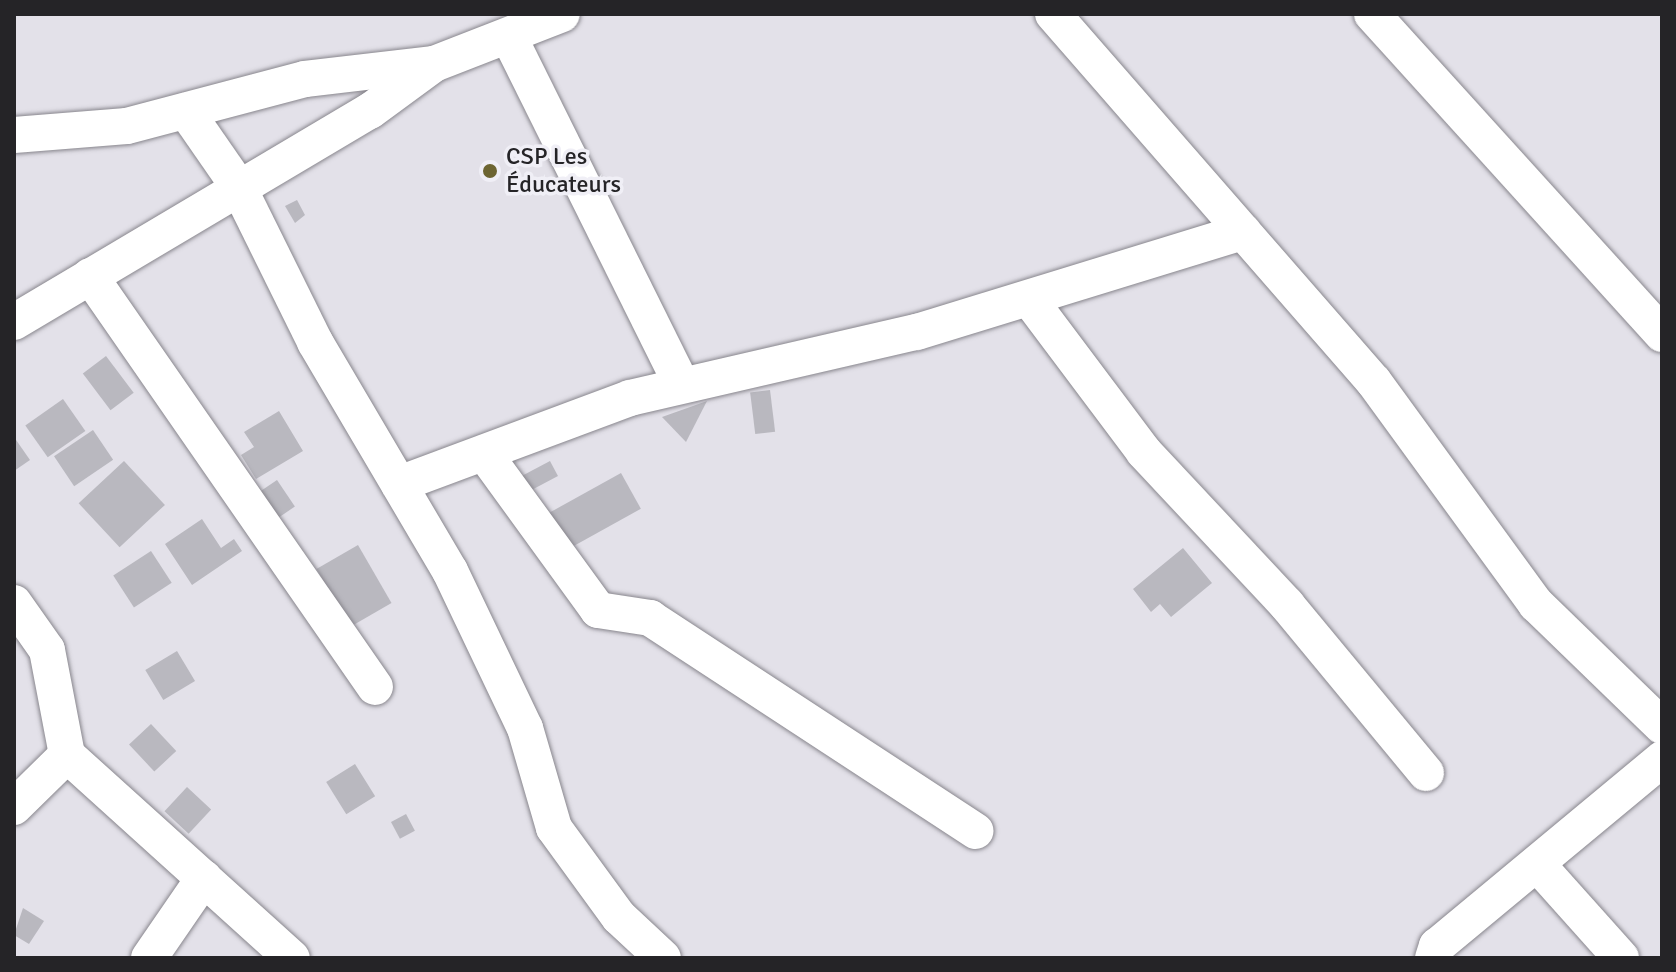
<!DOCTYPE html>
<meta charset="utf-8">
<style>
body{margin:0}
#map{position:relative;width:1676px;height:972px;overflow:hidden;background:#e3e1e9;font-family:Signika,sans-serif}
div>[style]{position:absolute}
.building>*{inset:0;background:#b9b8bf;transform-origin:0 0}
.roads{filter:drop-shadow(0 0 2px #88868d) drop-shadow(0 0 2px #88868d)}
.minor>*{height:36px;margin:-18px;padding:0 18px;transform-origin:18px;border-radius:18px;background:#fff}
.dots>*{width:22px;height:22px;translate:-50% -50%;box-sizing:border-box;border:4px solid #f0eff6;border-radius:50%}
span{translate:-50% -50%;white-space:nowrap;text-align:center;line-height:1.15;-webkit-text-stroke:7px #f0eff6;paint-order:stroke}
.poi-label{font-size:24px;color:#252427}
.left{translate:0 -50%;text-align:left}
.frame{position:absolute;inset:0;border:16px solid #252427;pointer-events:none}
</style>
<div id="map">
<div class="building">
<i style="clip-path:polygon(297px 200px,305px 215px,295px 223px,285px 206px)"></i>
<i style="left:106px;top:356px;width:46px;height:29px;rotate:53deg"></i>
<i style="left:770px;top:390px;width:42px;height:20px;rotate:83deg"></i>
<i style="left:63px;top:399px;width:39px;height:46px;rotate:55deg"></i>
<i style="clip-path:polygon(707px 401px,686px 442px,662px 417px)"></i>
<i style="clip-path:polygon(279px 411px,303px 451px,256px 479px,241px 455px,254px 447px,244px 432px)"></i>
<i style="left:93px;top:430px;width:36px;height:47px;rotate:56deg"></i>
<i style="clip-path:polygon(14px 437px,30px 460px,14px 471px)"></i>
<i style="left:124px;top:461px;width:60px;height:62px;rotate:47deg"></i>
<i style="left:550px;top:461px;width:17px;height:31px;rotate:62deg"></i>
<i style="left:621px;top:473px;width:41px;height:84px;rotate:61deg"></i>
<i style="left:277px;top:480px;width:32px;height:24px;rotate:56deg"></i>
<i style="clip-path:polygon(202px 519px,221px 548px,234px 539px,242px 551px,192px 585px,165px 544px)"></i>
<i style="left:358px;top:545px;width:67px;height:48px;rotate:60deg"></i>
<i style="clip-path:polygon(1183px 548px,1212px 583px,1171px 617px,1160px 604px,1151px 612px,1133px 589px)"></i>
<i style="left:151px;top:551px;width:38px;height:45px;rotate:57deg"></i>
<i style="left:177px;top:651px;width:35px;height:37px;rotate:59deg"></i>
<i style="left:151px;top:724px;width:37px;height:30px;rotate:47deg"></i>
<i style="left:355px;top:764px;width:38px;height:34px;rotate:58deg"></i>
<i style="left:187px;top:787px;width:33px;height:33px;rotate:43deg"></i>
<i style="left:406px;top:814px;width:19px;height:17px;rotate:62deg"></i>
<i style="clip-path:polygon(23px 908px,44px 921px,29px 944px,14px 935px)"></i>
</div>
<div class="roads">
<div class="minor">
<i style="left:1053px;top:14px;width:488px;rotate:48.9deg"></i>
<i style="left:1374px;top:382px;width:275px;rotate:53.9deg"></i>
<i style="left:1536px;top:604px;width:175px;rotate:44.1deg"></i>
<i style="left:1372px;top:14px;width:432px;rotate:47.8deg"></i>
<i style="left:510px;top:39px;width:385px;rotate:63.6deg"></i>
<i style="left:186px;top:111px;width:91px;rotate:55.3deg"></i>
<i style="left:238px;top:186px;width:174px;rotate:63.7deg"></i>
<i style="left:315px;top:342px;width:266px;rotate:59.5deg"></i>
<i style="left:450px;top:571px;width:174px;rotate:64.5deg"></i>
<i style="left:525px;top:728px;width:104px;rotate:73.8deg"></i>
<i style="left:554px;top:828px;width:110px;rotate:53.9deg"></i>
<i style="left:619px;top:917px;width:60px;rotate:43deg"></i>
<i style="left:14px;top:135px;width:113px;rotate:-4.6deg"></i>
<i style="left:127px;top:126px;width:184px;rotate:-14.8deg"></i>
<i style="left:305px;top:79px;width:128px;rotate:-6.7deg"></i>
<i style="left:90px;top:276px;width:500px;rotate:55.26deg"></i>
<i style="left:1030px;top:300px;width:190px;rotate:53.1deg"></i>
<i style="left:1144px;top:452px;width:209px;rotate:46.9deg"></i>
<i style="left:1287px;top:605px;width:218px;rotate:50.4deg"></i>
<i style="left:14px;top:322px;width:414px;rotate:-30.7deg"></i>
<i style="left:370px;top:111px;width:79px;rotate:-36.3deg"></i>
<i style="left:434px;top:64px;width:137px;rotate:-21.3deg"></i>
<i style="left:484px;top:453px;width:194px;rotate:54deg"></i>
<i style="left:598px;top:610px;width:53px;rotate:8.7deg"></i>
<i style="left:650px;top:618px;width:389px;rotate:33.2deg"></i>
<i style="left:399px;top:484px;width:246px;rotate:-20.4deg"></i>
<i style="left:630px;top:398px;width:294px;rotate:-13deg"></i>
<i style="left:917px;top:332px;width:341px;rotate:-17.1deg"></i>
<i style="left:14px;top:603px;width:57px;rotate:54.9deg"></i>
<i style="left:47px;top:650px;width:107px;rotate:79.2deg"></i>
<i style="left:67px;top:755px;width:303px;rotate:42.1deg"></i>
<i style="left:14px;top:807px;width:74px;rotate:-44.5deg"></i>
<i style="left:1537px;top:864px;width:126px;rotate:48.2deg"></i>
<i style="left:149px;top:958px;width:97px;rotate:-55.5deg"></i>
<i style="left:1433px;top:958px;width:13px;rotate:-72deg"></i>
<i style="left:1437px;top:946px;width:293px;rotate:-39.7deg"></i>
</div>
</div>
<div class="dots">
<i style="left:490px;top:171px;background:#6d6532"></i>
</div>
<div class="poi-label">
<span class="left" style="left:506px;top:171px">CSP Les<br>Éducateurs</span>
</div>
<div class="frame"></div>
</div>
